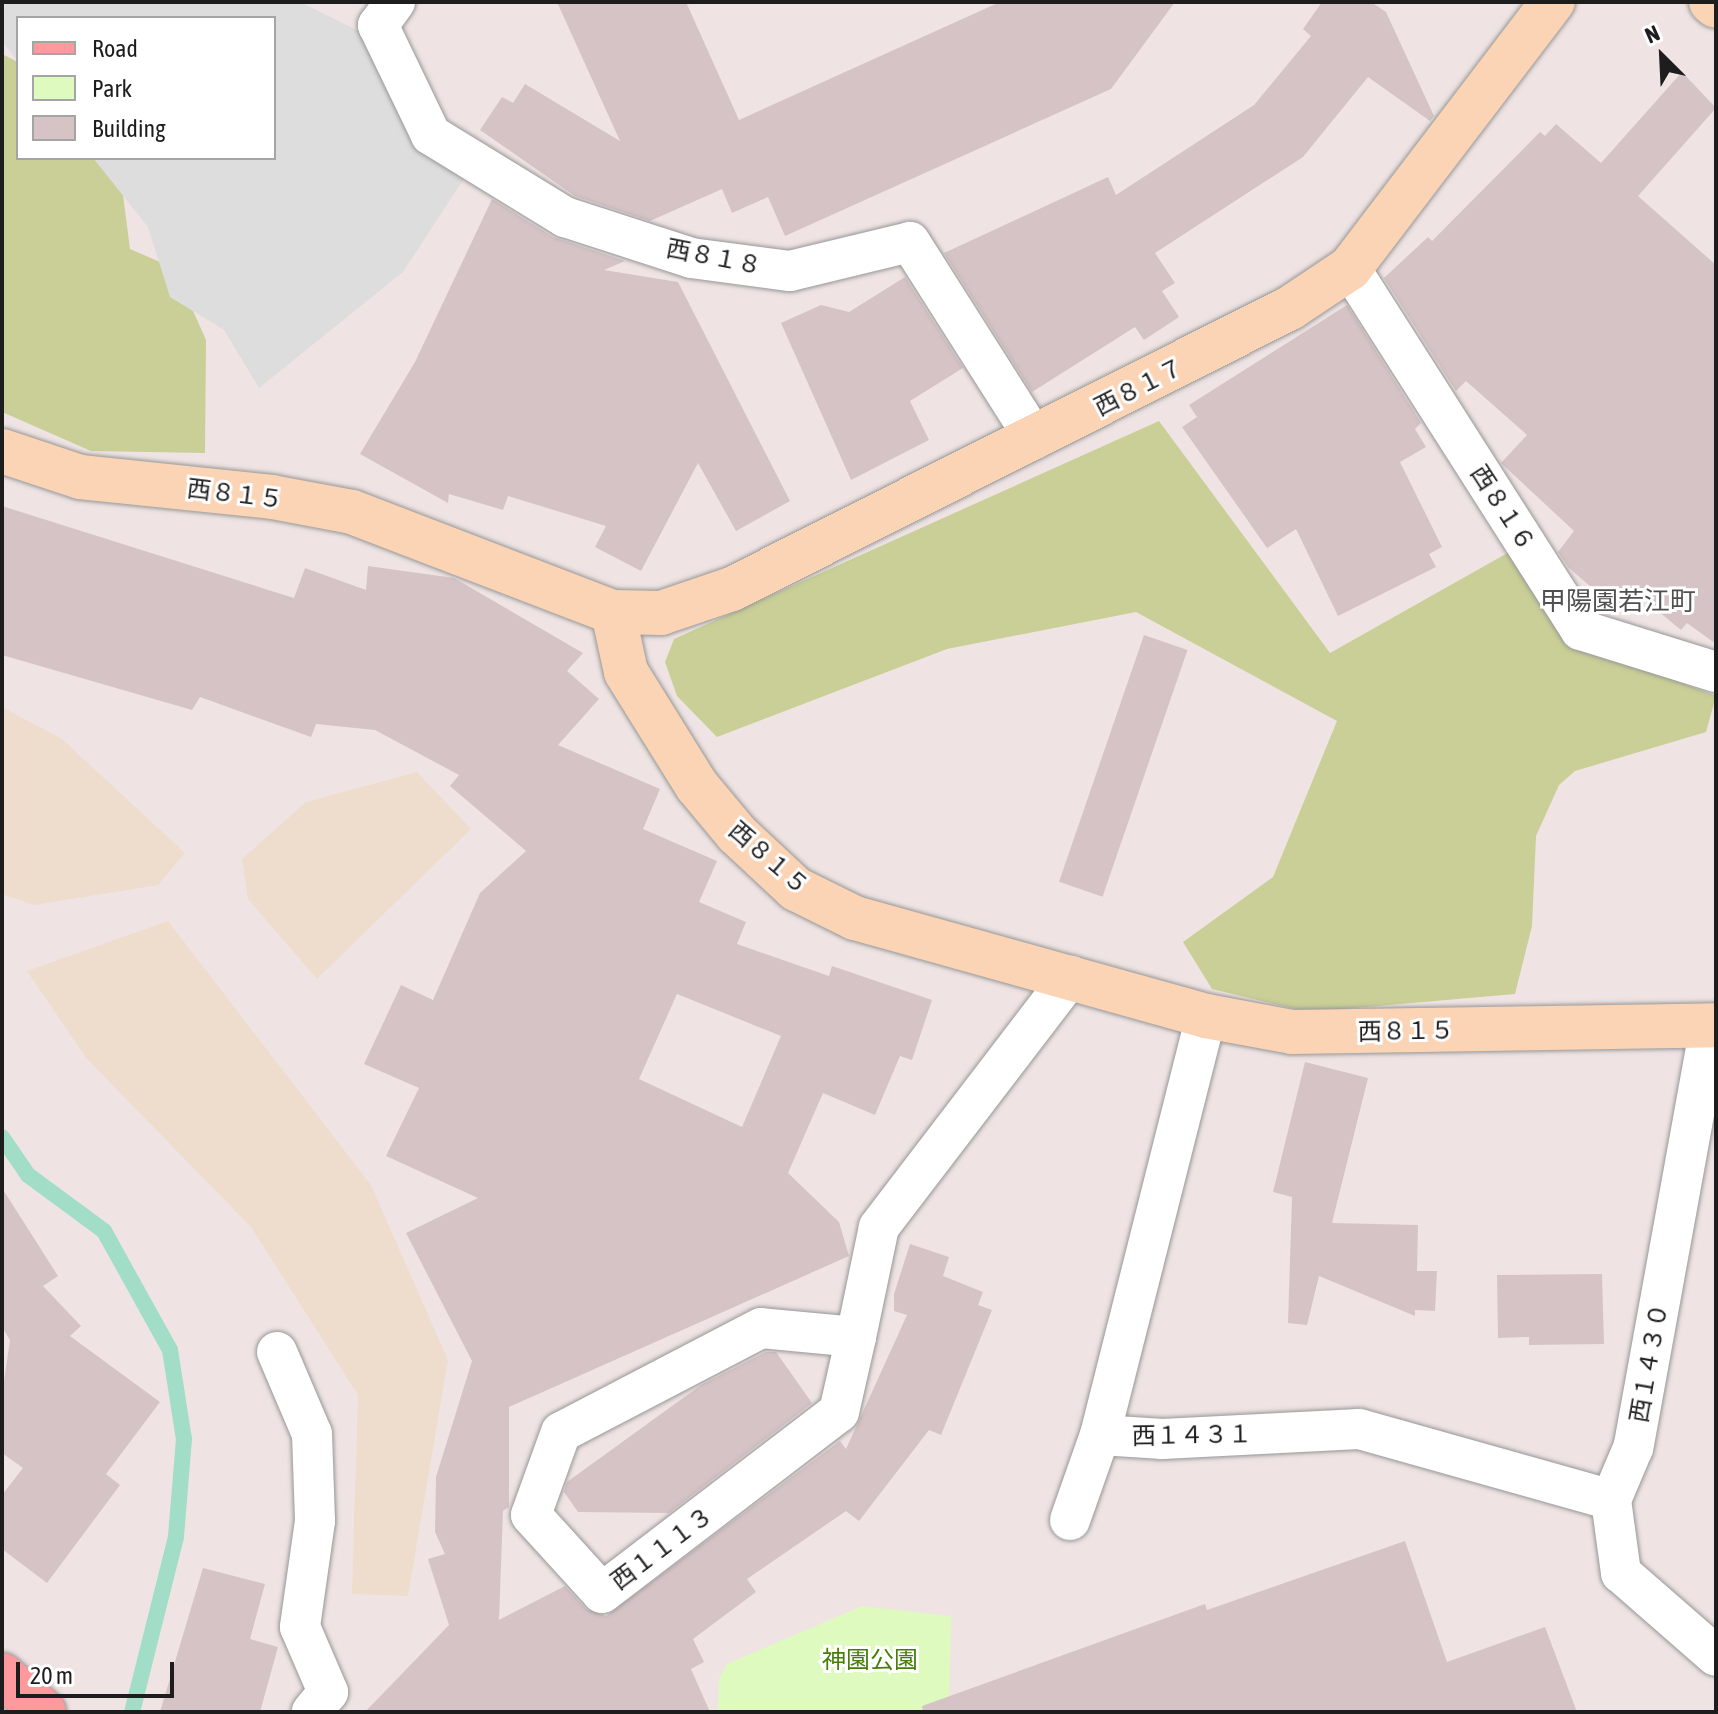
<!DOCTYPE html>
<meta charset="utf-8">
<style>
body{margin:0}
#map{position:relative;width:1718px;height:1714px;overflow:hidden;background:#efe4e3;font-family:"Asap Condensed","Noto Sans JP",sans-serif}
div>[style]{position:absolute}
.farmland>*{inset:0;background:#eeddcd}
.forest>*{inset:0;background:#c9cf96}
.park>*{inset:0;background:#defabe}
.parking>*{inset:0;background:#ddd}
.stream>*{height:16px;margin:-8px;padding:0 8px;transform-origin:8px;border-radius:8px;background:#a2dec7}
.building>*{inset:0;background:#d6c3c6;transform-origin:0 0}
.roads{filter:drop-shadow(0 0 2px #979797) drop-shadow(0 0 2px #979797)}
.street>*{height:40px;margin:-20px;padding:0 20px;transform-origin:20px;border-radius:20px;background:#fff}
.secondary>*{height:44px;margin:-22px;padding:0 22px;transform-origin:22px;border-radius:22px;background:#fbd4b5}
.primary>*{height:44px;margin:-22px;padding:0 22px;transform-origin:22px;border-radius:22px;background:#fe999d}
span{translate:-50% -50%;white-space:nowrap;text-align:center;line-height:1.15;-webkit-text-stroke:6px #fff;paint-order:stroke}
.street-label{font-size:24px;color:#1d1d1d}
.park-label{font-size:24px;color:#467e09}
.neighbourhood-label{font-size:26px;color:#505050}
.frame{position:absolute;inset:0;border:4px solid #1d1d1d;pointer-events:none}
.legend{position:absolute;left:16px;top:16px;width:260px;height:144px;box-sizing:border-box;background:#fff;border:2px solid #a5a5a5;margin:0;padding:10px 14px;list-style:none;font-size:24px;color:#1d1d1d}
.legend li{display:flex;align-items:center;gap:16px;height:40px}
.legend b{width:40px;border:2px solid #a5a5a5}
.north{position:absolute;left:1622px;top:16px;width:80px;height:80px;-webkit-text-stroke:6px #fff;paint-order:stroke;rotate:336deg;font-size:22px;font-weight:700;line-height:32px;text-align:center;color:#1d1d1d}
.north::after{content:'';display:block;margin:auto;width:28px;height:36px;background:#1d1d1d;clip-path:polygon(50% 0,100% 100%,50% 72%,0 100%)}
.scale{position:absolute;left:16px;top:1662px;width:158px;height:36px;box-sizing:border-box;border:4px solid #1d1d1d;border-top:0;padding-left:10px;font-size:24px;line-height:28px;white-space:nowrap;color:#1d1d1d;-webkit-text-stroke:6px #fff;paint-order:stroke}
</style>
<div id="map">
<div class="farmland">
<i style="clip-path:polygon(2px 707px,62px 739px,185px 853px,158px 885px,34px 905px,2px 894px)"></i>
<i style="clip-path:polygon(417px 772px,471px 829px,317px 979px,248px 899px,242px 859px,306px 802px)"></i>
<i style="clip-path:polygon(168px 921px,371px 1185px,448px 1360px,408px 1596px,352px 1594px,358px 1395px,251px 1227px,87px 1059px,27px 971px)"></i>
</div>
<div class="forest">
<i style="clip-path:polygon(2px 54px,18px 62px,18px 158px,105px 158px,122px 187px,130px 249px,174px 268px,206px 340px,205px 453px,91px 451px,2px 412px)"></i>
<i style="clip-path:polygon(1159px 421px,1330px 653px,1511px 551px,1570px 640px,1716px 696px,1706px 732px,1575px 771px,1559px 785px,1536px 836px,1532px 926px,1515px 994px,1308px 1012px,1212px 989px,1183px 942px,1273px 877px,1337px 721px,1136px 612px,947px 649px,717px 737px,677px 696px,665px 662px,674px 639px)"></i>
</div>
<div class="park">
<i style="clip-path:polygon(862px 1606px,951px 1616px,949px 1712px,718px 1712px,719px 1679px,727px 1664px)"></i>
</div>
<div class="parking">
<i style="clip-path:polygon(5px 2px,300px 2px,367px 35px,411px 131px,463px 180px,403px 272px,259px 388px,224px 330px,170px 297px,148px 227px,93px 158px,274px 158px,274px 18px,18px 18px,18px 62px,2px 41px)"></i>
</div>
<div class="stream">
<i style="left:2px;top:1137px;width:46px;rotate:55.6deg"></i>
<i style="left:28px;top:1175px;width:94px;rotate:36.4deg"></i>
<i style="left:104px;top:1231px;width:136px;rotate:61deg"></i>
<i style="left:170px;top:1350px;width:90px;rotate:81.1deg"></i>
<i style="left:184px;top:1439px;width:98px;rotate:94.7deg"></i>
<i style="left:176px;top:1537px;width:180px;rotate:104.1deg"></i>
</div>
<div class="building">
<i style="clip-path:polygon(557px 2px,686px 2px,739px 120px,1000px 2px,1175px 2px,1111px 89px,785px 236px,768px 197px,732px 213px,722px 189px,650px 221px,575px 196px,480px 130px,502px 97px,513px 103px,525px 84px,620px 141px)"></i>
<i style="clip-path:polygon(1322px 2px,1371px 2px,1386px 12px,1434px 116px,1430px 121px,1368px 77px,1303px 157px,1155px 253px,1175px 283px,1162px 291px,1179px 317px,1144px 340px,1135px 327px,1032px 392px,944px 253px,1108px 177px,1116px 195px,1254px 105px,1311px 36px,1303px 29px)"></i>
<i style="clip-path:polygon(1682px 72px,1716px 108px,1638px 196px,1716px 265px,1716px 644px,1687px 623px,1681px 630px,1635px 592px,1620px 612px,1569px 568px,1558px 552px,1574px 531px,1501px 463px,1527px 435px,1466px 381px,1456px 391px,1384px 278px,1428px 237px,1432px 241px,1540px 132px,1545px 136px,1556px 124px,1601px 163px)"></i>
<i style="clip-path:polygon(492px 199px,553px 237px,625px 261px,604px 270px,678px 282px,790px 501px,736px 531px,698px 463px,641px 571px,595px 547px,606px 526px,508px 496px,503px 510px,449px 494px,448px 503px,360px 454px,415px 362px)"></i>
<i style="clip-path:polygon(905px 277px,963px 368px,910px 401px,929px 440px,851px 480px,781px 323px,821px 305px,849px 312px)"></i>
<i style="clip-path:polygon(1347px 305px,1421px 423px,1415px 429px,1426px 447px,1400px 462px,1442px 547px,1429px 554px,1436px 567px,1338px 616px,1296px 529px,1267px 548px,1182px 427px,1197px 417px,1189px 405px)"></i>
<i style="clip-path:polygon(evenodd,2px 506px,294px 598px,305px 568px,366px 590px,368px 566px,454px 578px,583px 653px,567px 671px,599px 699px,558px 745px,660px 789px,643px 829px,717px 861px,699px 902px,746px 922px,737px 944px,829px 976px,832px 966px,932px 1000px,912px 1060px,900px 1056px,875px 1115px,823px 1093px,788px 1173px,839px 1222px,849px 1256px,509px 1407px,509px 1507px,503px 1511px,499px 1620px,565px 1586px,586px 1609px,606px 1616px,840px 1441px,846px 1449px,907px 1315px,894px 1311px,894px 1294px,910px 1244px,949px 1257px,943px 1276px,983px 1292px,978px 1305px,992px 1310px,941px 1435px,929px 1430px,859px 1521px,846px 1511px,747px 1579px,756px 1592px,693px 1639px,704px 1662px,691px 1669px,710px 1712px,365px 1712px,449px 1625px,428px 1559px,445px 1554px,435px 1532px,436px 1477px,472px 1361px,406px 1233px,478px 1198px,386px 1156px,419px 1088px,364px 1064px,401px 985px,433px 1000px,480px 893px,526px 851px,450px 786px,459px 775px,375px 730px,316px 724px,311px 737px,200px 697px,192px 710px,2px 655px,2px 506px,677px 994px,781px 1036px,742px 1127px,639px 1079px,677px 994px)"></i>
<i style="left:1144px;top:635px;width:46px;height:261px;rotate:19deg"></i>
<i style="clip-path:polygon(1305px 1062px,1368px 1078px,1332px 1223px,1418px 1225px,1417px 1271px,1437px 1271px,1435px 1311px,1415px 1310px,1415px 1316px,1319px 1276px,1307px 1325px,1288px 1323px,1292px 1197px,1273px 1192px)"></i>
<i style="clip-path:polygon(2px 1188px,58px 1276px,43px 1286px,81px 1326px,70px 1336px,160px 1402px,106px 1474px,120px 1485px,47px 1583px,2px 1549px,2px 1495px,23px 1468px,2px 1453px,2px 1395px,10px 1340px,2px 1327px)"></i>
<i style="clip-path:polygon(1602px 1274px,1604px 1344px,1529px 1345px,1529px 1337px,1498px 1338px,1497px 1275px)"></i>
<i style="clip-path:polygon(766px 1352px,776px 1352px,812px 1403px,669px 1513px,578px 1512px,564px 1492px,567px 1482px,701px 1385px)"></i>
<i style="clip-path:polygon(1405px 1541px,1447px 1662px,1545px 1627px,1577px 1712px,923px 1712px,922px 1706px,1205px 1604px,1207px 1610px)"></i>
<i style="clip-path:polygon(203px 1568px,265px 1584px,250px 1639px,278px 1647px,260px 1712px,160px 1712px)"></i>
</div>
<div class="roads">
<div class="street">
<i style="left:395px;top:2px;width:29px;rotate:126deg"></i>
<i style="left:378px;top:25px;width:122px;rotate:64.3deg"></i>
<i style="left:431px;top:135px;width:157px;rotate:31.5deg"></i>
<i style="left:565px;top:217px;width:133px;rotate:18deg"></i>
<i style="left:691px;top:258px;width:100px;rotate:7.5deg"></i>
<i style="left:790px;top:271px;width:123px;rotate:-13.6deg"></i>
<i style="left:910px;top:242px;width:233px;rotate:57.6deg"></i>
<i style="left:1350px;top:268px;width:429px;rotate:57.5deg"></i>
<i style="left:1581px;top:630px;width:141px;rotate:17.3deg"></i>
<i style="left:1206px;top:1016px;width:432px;rotate:104.2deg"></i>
<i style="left:1100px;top:1435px;width:63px;rotate:3.6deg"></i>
<i style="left:1163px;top:1439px;width:196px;rotate:-2.9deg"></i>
<i style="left:1359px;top:1429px;width:262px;rotate:15.7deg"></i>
<i style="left:1710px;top:1026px;width:429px;rotate:100.3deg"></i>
<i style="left:1633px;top:1448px;width:56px;rotate:112.9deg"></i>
<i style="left:1611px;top:1500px;width:74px;rotate:82.2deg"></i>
<i style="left:1621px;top:1573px;width:126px;rotate:41.1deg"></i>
<i style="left:856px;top:1337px;width:95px;rotate:-174.6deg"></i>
<i style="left:761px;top:1328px;width:225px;rotate:152.5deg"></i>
<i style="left:561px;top:1432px;width:88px;rotate:109.9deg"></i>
<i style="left:531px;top:1515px;width:105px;rotate:47.7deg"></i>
<i style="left:602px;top:1593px;width:298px;rotate:-37.4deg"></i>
<i style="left:839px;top:1412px;width:77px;rotate:-77.2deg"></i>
<i style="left:856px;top:1337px;width:112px;rotate:-78.2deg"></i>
<i style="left:879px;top:1227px;width:316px;rotate:-52.6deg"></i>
<i style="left:277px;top:1352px;width:89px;rotate:66.9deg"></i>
<i style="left:312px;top:1434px;width:87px;rotate:88deg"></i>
<i style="left:315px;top:1521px;width:107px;rotate:98.1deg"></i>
<i style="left:300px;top:1627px;width:71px;rotate:66.7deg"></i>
<i style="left:328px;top:1692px;width:26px;rotate:129deg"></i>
<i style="left:1070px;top:1520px;width:90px;rotate:-70.6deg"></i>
</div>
<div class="secondary">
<i style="left:1711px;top:2px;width:6px;rotate:39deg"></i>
<i style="left:2px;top:451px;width:82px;rotate:18.4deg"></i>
<i style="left:80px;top:477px;width:193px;rotate:5.9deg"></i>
<i style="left:272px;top:497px;width:81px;rotate:10.6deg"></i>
<i style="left:352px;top:512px;width:280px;rotate:21deg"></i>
<i style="left:613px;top:612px;width:61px;rotate:77.8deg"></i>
<i style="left:626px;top:672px;width:134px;rotate:58.1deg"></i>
<i style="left:697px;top:786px;width:62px;rotate:50.2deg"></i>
<i style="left:737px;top:834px;width:81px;rotate:43deg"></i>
<i style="left:796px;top:889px;width:66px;rotate:26.2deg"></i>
<i style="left:855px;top:918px;width:364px;rotate:15.6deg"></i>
<i style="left:1206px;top:1016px;width:87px;rotate:10.5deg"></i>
<i style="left:1292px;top:1032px;width:424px;rotate:-0.9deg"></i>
<i style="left:613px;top:612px;width:48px;rotate:1.2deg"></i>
<i style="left:661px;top:613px;width:75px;rotate:-18.7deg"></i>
<i style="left:732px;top:589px;width:625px;rotate:-26.73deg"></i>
<i style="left:1290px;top:308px;width:72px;rotate:-33.7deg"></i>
<i style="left:1350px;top:268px;width:335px;rotate:-52.7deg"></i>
</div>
<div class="primary">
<i style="left:2px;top:1675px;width:56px;rotate:41.4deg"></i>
</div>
</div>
<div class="street-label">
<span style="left:714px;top:257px;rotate:11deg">西８１８</span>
<span style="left:1139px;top:387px;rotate:-27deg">西８１７</span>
<span style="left:235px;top:494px;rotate:7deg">西８１５</span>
<span style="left:1503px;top:508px;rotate:57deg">西８１６</span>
<span style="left:769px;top:858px;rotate:41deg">西８１５</span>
<span style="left:1406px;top:1031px;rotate:-1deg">西８１５</span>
<span style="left:1649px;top:1363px;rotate:-80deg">西１４３０</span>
<span style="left:1192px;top:1435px;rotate:-1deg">西１４３１</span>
<span style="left:662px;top:1548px;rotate:-37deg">西１１１３</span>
</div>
<div class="park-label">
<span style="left:870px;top:1660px">神園公園</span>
</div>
<div class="neighbourhood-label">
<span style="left:1618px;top:602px">甲陽園若江町</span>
</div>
<div class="frame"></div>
<ul class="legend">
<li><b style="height:10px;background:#fe999d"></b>Road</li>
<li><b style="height:22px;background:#defabe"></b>Park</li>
<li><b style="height:22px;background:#d6c3c6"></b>Building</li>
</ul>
<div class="north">N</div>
<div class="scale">20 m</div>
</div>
